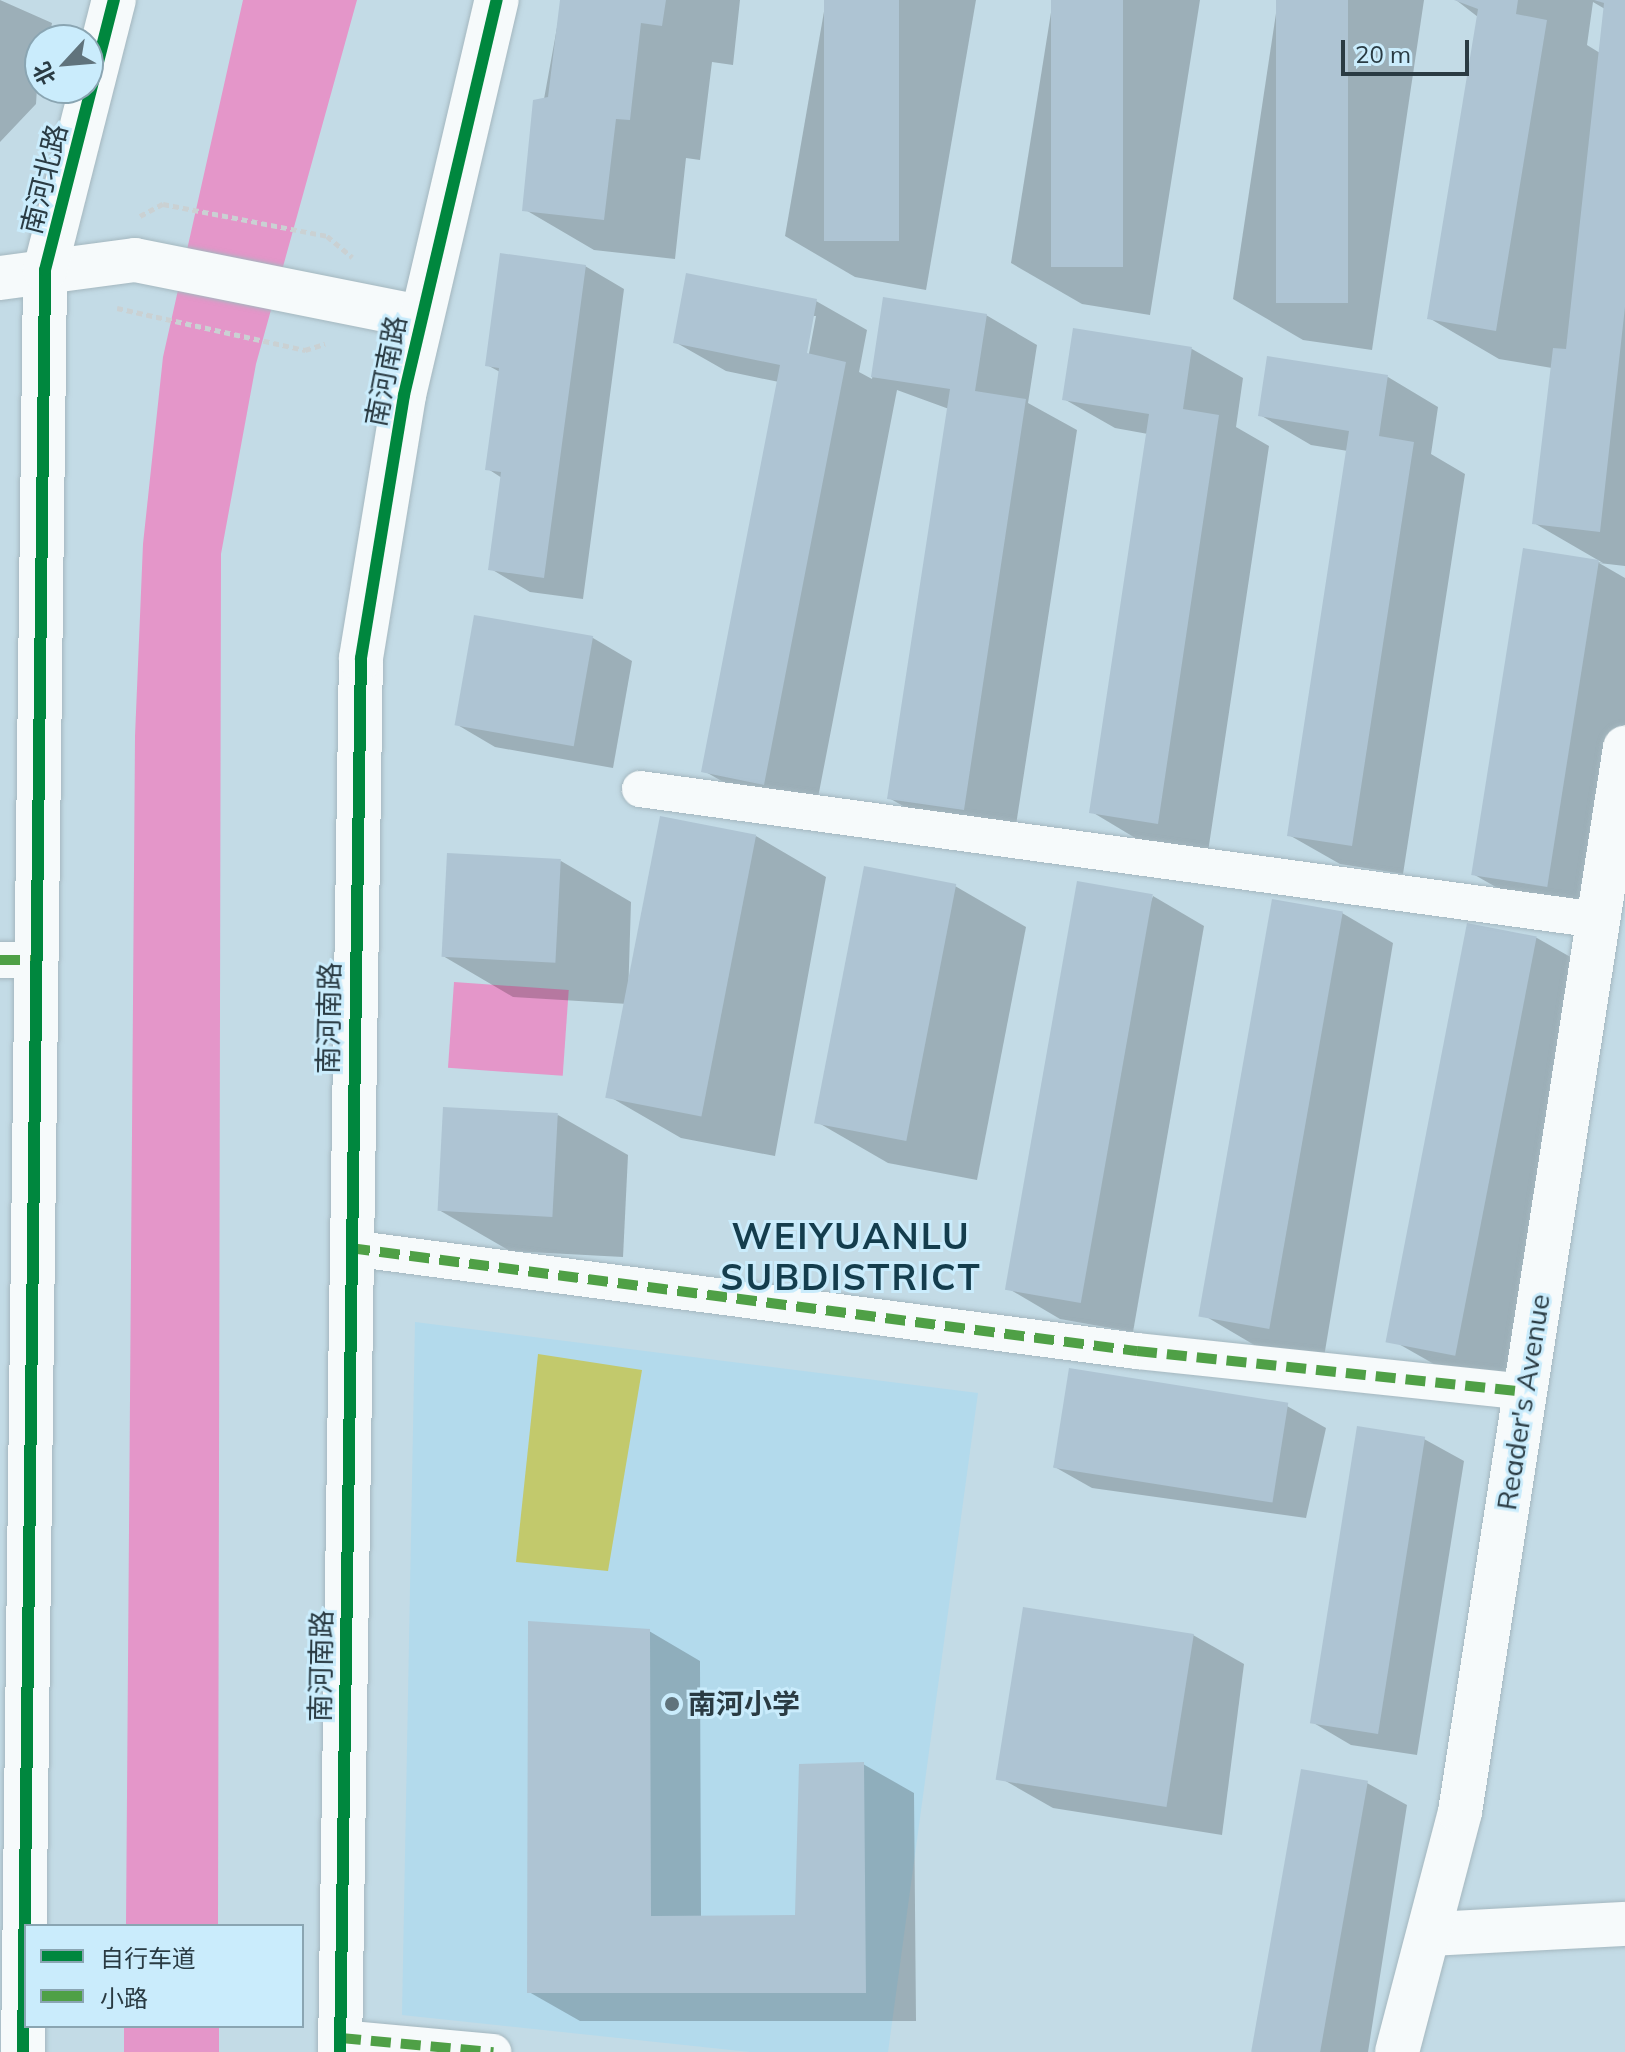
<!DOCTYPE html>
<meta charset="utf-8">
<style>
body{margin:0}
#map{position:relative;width:1625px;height:2052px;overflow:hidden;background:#c3dbe6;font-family:Mulish,"Noto Sans SC",sans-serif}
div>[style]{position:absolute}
.built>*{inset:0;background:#b3daec}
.green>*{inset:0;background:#c2c96c}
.water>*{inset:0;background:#e496c9;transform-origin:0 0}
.shadow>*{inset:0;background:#0003}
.building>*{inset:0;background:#aec4d3;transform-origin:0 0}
.path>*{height:5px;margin-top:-2.5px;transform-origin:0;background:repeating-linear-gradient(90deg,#cad1d3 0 6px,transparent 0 10px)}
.roads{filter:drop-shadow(0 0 2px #a4b7bf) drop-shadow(0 0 2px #a4b7bf)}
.street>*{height:36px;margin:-18px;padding:0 18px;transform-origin:18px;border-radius:18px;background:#f6fafb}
.secondary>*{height:44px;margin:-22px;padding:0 22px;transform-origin:22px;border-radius:22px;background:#f6fafb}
.quiet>*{height:10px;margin-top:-5px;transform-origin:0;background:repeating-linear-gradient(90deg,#4fa046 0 20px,transparent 0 30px)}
.cycleway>*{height:12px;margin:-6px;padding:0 6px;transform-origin:6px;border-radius:6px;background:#00873e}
.dots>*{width:22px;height:22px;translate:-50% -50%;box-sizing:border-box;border:4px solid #caecfc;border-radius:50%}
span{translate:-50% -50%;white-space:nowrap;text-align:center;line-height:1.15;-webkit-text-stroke:6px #caecfc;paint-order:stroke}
.street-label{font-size:28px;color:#2a3b43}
.poi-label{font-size:28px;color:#2a3b43;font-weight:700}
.left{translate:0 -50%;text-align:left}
.district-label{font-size:36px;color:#143d4d;font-weight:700;letter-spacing:2px}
.legend{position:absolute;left:24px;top:1924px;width:280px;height:104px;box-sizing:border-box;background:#caecfc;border:2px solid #8aa5b2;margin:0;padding:10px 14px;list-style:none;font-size:24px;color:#2a3b43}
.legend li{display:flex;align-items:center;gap:16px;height:40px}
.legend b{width:40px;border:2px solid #8aa5b2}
.north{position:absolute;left:24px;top:24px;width:80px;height:80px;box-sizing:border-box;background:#caecfc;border:2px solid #8aa5b2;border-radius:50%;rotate:244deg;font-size:22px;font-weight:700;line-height:32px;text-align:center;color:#2a3b43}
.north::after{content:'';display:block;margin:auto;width:28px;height:36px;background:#60737c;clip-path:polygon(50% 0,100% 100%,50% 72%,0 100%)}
.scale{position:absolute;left:1341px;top:40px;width:128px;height:36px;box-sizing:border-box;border:4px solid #2a3b43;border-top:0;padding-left:10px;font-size:24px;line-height:28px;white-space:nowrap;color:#2a3b43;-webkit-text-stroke:6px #caecfc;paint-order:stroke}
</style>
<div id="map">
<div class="built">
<i style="clip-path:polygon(415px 1322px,978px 1393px,888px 2052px,750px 2052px,402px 2015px)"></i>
</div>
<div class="green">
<i style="clip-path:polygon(538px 1354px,642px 1370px,608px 1571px,516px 1562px)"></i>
</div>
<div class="water">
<i style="clip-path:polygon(243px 0,357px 0,256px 364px,221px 554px,218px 1926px,126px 1926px,135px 736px,143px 544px,163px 357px)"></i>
<i style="left:454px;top:982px;width:115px;height:86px;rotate:4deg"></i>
<i style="left:124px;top:2026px;width:95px;height:26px"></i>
</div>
<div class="shadow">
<i style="clip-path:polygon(0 0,52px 23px,49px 40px,40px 40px,36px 104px,0 142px)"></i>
<i style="clip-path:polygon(562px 0,740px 0,733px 65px,712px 62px,700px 160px,686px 158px,675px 259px,594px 250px,524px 209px)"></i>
<i style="clip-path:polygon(826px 0,976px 0,926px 290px,855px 277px,785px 236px)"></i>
<i style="clip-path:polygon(1053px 0,1200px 0,1150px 315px,1082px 304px,1011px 263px)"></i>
<i style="clip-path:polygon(1278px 0,1424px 0,1372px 350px,1303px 340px,1233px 299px)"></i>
<i style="clip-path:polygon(evenodd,1456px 0,1625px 0,1625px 566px,1599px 563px,1625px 578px,1625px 738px,1596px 916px,1524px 903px,1473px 874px,1525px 550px,1603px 563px,1534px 523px,1552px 368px,1499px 359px,1429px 318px,1478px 17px,1456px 0,1593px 2px,1605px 9px,1600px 53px,1587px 45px,1593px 2px)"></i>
<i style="clip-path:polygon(585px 266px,624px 289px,583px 599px,530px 592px,491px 569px,502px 478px,488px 469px,500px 372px,487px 365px)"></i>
<i style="clip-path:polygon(evenodd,884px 299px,986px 315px,1037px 345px,1028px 403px,1077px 430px,1014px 838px,940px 827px,889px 798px,949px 409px,897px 390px,815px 813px,755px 800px,704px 771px,779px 382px,726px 371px,675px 342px,816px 301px,867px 330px,859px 372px,872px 379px,884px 299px,812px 316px,816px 316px,807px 364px,803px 363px,812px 316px)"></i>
<i style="clip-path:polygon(1074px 331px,1192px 349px,1243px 378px,1236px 427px,1269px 446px,1208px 852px,1142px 842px,1092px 812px,1148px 434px,1115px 428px,1064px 399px)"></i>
<i style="clip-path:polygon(1388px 377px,1438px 407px,1431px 454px,1465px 474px,1403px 874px,1340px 864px,1289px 835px,1348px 451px,1311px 445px,1260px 415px)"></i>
<i style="clip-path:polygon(476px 618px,593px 638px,632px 661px,613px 768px,495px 747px,456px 724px)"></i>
<i style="clip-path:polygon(756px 836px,826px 877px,775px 1156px,681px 1138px,610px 1097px,628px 1004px,513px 997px,443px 956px,561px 861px,631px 902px,628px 998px)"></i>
<i style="clip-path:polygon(955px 886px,1026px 927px,977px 1180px,888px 1163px,817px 1122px)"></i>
<i style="clip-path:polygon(1153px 896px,1204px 926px,1133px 1332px,1060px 1319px,1009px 1289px)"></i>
<i style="clip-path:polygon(1342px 913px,1393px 943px,1324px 1357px,1256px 1346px,1205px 1316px)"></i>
<i style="clip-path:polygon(1469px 926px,1537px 938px,1588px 967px,1516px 1384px,1448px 1372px,1397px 1343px)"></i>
<i style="clip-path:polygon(558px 1115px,628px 1155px,623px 1257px,510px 1251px,439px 1210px)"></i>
<i style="clip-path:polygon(1287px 1406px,1326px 1428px,1306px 1518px,1092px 1488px,1053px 1466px)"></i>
<i style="clip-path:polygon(1424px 1439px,1464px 1461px,1417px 1755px,1351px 1745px,1312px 1722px)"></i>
<i style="clip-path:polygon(649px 1631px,700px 1661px,701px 1918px,797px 1917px,863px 1764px,914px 1793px,916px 2021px,580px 2021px,529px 1992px)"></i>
<i style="clip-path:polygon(1193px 1635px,1244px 1664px,1222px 1835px,1053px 1808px,1002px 1779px)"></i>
<i style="clip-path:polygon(1367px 1783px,1407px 1805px,1368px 2052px,1258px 2052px)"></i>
</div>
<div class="building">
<i style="clip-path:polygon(560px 0,666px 0,662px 26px,641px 23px,630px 120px,616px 119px,604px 220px,522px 211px,533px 100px,548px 97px)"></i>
<i style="left:824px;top:0;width:75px;height:241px"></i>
<i style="left:1051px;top:0;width:72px;height:267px"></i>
<i style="left:1276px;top:0;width:72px;height:303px"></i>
<i style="clip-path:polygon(1454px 0,1518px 0,1516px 14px,1547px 20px,1496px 331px,1427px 319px,1478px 9px)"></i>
<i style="clip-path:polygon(1594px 0,1625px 0,1625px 307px,1600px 532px,1532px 524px,1553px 348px,1566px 349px,1604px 3px)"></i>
<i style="clip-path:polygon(500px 253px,586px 265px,544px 578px,488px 570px,501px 472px,485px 470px,499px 368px,485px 366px)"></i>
<i style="clip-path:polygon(686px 273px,817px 299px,807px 353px,846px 362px,764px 785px,701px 772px,780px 365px,673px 343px)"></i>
<i style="clip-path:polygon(883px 297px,987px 314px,975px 391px,1026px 399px,964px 810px,887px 799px,950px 389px,871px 377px)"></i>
<i style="clip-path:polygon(1073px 328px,1192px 347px,1183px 409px,1219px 415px,1158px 824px,1089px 813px,1149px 414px,1062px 400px)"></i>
<i style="clip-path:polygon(1267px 356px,1388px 375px,1379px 436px,1414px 442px,1352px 846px,1287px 836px,1349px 431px,1258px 416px)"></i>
<i style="left:1523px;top:548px;width:77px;height:331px;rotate:9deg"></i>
<i style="left:474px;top:615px;width:121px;height:112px;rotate:10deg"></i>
<i style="left:660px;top:816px;width:98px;height:287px;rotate:11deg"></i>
<i style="left:447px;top:853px;width:114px;height:104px;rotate:3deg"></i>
<i style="left:864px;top:866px;width:94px;height:262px;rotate:11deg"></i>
<i style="left:1077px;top:881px;width:77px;height:415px;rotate:10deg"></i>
<i style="left:1272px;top:899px;width:72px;height:424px;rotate:10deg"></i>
<i style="left:1467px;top:923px;width:71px;height:427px;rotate:11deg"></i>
<i style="left:443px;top:1107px;width:115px;height:104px;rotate:3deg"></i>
<i style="left:1069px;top:1368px;width:222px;height:101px;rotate:9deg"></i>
<i style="left:1357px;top:1426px;width:69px;height:301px;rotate:9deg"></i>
<i style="left:1023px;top:1607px;width:173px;height:175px;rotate:9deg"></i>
<i style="clip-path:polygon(528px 1621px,650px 1629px,651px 1916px,795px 1915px,799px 1764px,864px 1762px,866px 1993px,527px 1993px)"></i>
<i style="left:1301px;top:1769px;width:68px;height:287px;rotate:10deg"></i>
</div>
<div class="path">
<i style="left:140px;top:216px;width:26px;rotate:-28deg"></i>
<i style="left:163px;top:204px;width:167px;rotate:11deg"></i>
<i style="left:327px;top:236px;width:33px;rotate:40deg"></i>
<i style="left:117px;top:308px;width:193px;rotate:12.6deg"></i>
<i style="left:305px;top:350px;width:21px;rotate:-17deg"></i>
</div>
<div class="roads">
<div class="street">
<i style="left:640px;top:789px;width:967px;rotate:7.79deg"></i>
<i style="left:0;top:960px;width:36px"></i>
<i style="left:350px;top:1248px;width:794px;rotate:7.46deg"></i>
<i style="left:1137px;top:1351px;width:389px;rotate:6deg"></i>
<i style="left:341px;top:2038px;width:153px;rotate:5.3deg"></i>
</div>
<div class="secondary">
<i style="left:0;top:278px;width:136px;rotate:-7.6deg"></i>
<i style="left:135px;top:260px;width:292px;rotate:11.3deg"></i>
<i style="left:1432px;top:1934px;width:193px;rotate:-3deg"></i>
<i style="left:23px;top:2052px;width:1782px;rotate:-89.29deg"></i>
<i style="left:45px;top:270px;width:279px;rotate:-75.7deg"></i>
<i style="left:340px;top:2052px;width:1394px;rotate:-89.14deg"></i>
<i style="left:361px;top:658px;width:266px;rotate:-80.7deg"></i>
<i style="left:404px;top:395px;width:406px;rotate:-76.8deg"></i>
<i style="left:1397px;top:2052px;width:248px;rotate:-75.3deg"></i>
<i style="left:1460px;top:1812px;width:1077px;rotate:-81.19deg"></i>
</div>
</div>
<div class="quiet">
<i style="left:0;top:960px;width:36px"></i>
<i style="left:350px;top:1248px;width:794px;rotate:7.46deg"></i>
<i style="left:1137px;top:1351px;width:389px;rotate:6deg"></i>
<i style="left:341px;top:2038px;width:153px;rotate:5.3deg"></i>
</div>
<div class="cycleway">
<i style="left:23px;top:2052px;width:1782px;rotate:-89.29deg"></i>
<i style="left:45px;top:270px;width:279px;rotate:-75.7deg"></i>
<i style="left:340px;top:2052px;width:1394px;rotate:-89.14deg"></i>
<i style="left:361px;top:658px;width:266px;rotate:-80.7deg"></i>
<i style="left:404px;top:395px;width:406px;rotate:-76.8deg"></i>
</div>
<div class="dots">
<i style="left:672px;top:1704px;background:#60737c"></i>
</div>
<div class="street-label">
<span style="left:44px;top:179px;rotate:-76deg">南河北路</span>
<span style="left:386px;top:371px;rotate:-79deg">南河南路</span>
<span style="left:329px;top:1018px;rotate:-89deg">南河南路</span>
<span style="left:1523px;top:1402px;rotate:-81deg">Reader's Avenue</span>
<span style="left:321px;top:1666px;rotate:-89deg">南河南路</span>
</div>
<div class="poi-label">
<span class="left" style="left:688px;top:1704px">南河小学</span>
</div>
<div class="district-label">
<span style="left:851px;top:1256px">WEIYUANLU<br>SUBDISTRICT</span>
</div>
<ul class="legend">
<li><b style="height:10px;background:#00873e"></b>自行车道</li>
<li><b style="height:10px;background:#4fa046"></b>小路</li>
</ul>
<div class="north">北</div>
<div class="scale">20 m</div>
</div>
